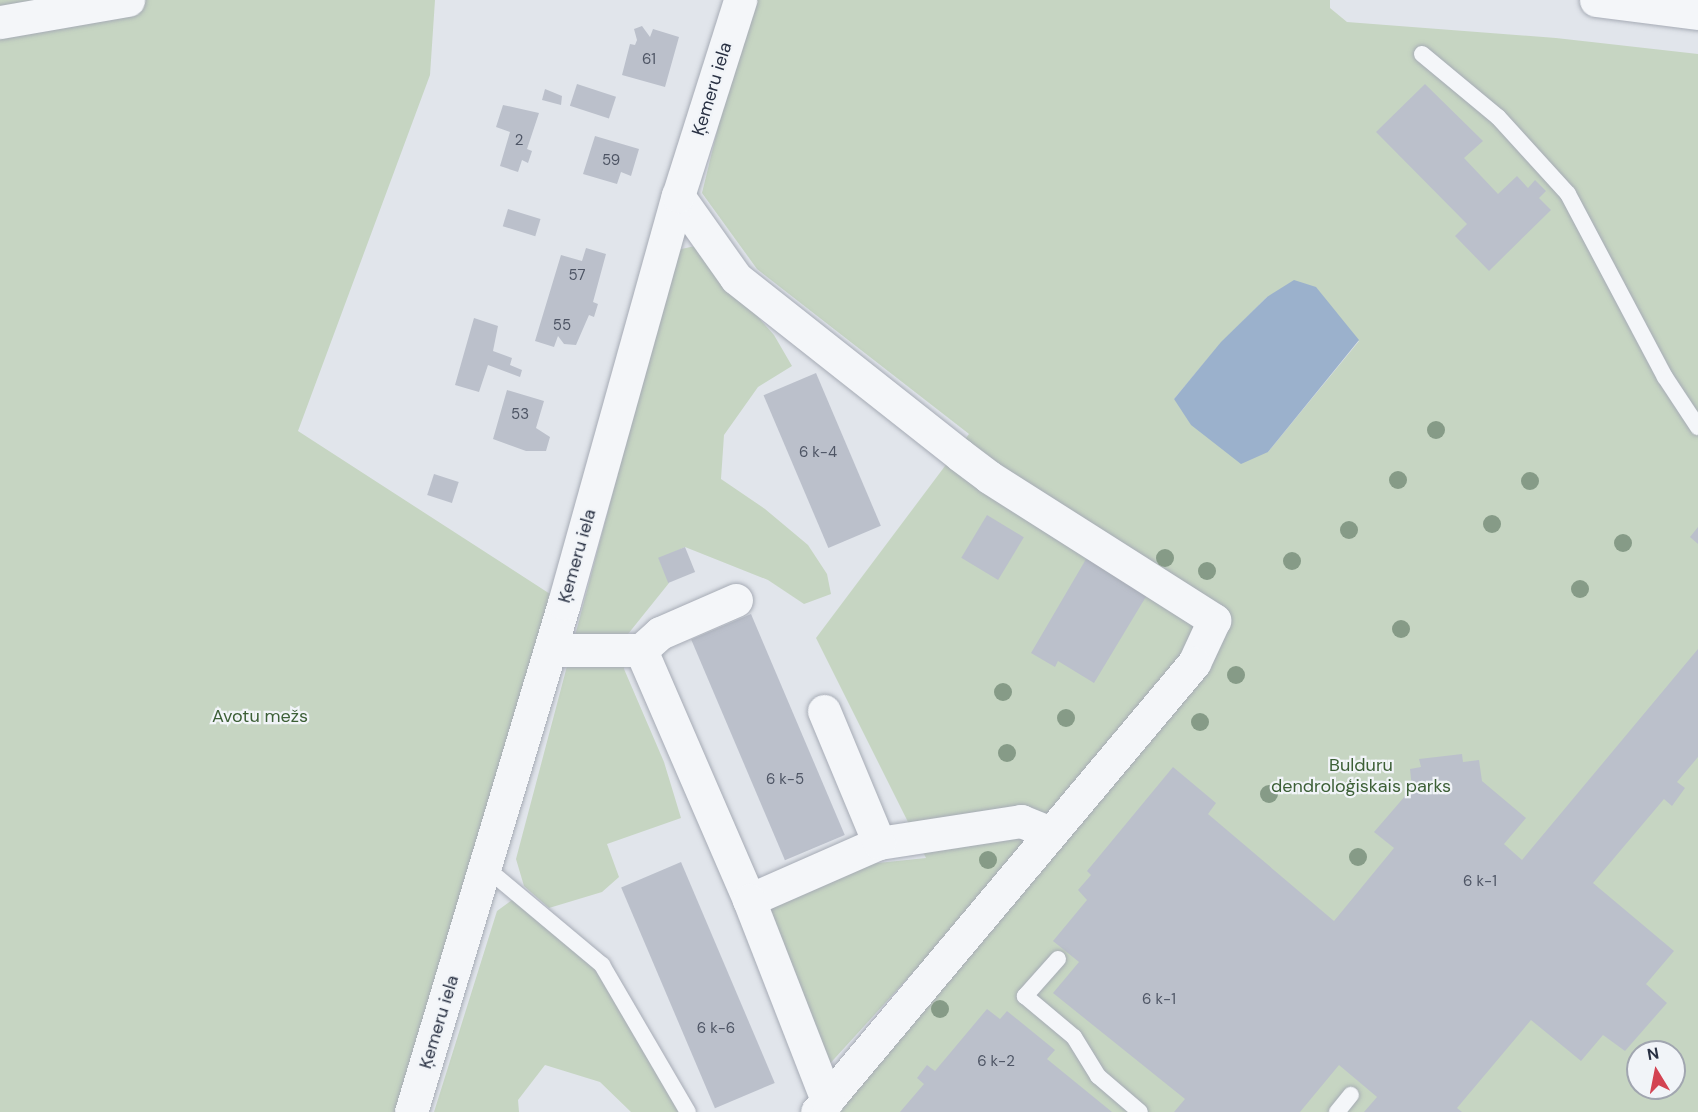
<!DOCTYPE html>
<meta charset="utf-8">
<style>
body{margin:0}
#map{position:relative;width:1698px;height:1112px;overflow:hidden;background:#e1e5eb;font-family:"DM Sans",sans-serif}
div>[style]{position:absolute}
.green>*{inset:0;background:#c6d5c2}
.water>*{inset:0;background:#9bb1cc}
.building>*{inset:0;background:#bbc0cb;transform-origin:0 0}
.roads{filter:drop-shadow(0 0 2px #a6abb5) drop-shadow(0 0 2px #a6abb5)}
.service>*{height:16px;margin:-8px;padding:0 8px;transform-origin:8px;border-radius:8px;background:#f4f6f9}
.minor>*{height:33px;margin:-16.5px;padding:0 16.5px;transform-origin:16.5px;border-radius:16.5px;background:#f4f6f9}
.tertiary>*{height:33px;margin:-16.5px;padding:0 16.5px;transform-origin:16.5px;border-radius:16.5px;background:#f4f6f9}
.trees>*{width:18px;height:18px;margin:-9px;border-radius:50%;background:#869b87}
span{translate:-50% -50%;white-space:nowrap;text-align:center;line-height:1.15;-webkit-text-stroke:4.5px #f1f4f8;paint-order:stroke}
.number-label{font-size:15px;color:#4e5565}
.number-label span{-webkit-text-stroke-width:0}
.street-label{font-size:18px;color:#293143}
.park-label{font-size:18px;color:#3c5f36}
.north{position:absolute;left:1626px;top:1040px;width:60px;height:60px;box-sizing:border-box;background:#f1f4f8;border:2px solid #a1a6b0;border-radius:50%;rotate:350deg;font-size:16px;font-weight:700;line-height:24px;text-align:center;color:#293143}
.north::after{content:'';display:block;margin:auto;width:21px;height:27px;background:#d34352;clip-path:polygon(50% 0,100% 100%,50% 72%,0 100%)}
</style>
<div id="map">
<div class="green">
<i style="clip-path:polygon(0 0,435px 0,430px 75px,298px 431px,564px 603px,411px 1112px,0 1112px)"></i>
<i style="clip-path:polygon(evenodd,749px 0,1330px 0,1330px 8px,1347px 22px,1556px 38px,1698px 54px,1698px 1112px,806px 1112px,918px 967px,825px 1069px,762px 909px,868px 864px,926px 858px,816px 638px,969px 434px,757px 269px,702px 193px,749px 0,1267px 297px,1359px 341px,1268px 452px,1174px 399px,1221px 343px,1267px 297px,749px 0,1638px 1052px,1674px 1052px,1674px 1088px,1638px 1088px,1638px 1052px)"></i>
<i style="clip-path:polygon(695px 246px,774px 335px,792px 366px,758px 387px,724px 435px,721px 479px,765px 509px,808px 545px,827px 574px,831px 594px,804px 604px,768px 580px,685px 547px,659px 559px,669px 583px,628px 634px,624px 669px,664px 762px,681px 818px,607px 844px,619px 877px,602px 892px,549px 908px,524px 886px,516px 859px,677px 250px)"></i>
<i style="clip-path:polygon(519px 895px,602px 965px,688px 1112px,631px 1112px,600px 1082px,545px 1065px,518px 1100px,519px 1112px,434px 1112px,497px 911px)"></i>
</div>
<div class="water">
<i style="clip-path:polygon(1294px 280px,1316px 287px,1359px 340px,1268px 452px,1241px 464px,1191px 425px,1174px 399px,1221px 342px,1267px 297px)"></i>
</div>
<div class="building">
<i style="clip-path:polygon(642px 26px,650px 37px,653px 29px,679px 37px,665px 87px,622px 75px,630px 44px,635px 45px,637px 40px,634px 29px)"></i>
<i style="left:577px;top:84px;width:41px;height:23px;rotate:18deg"></i>
<i style="clip-path:polygon(1425px 84px,1483px 141px,1464px 158px,1498px 194px,1517px 176px,1528px 188px,1535px 180px,1546px 191px,1539px 198px,1551px 210px,1489px 271px,1455px 236px,1467px 224px,1376px 132px)"></i>
<i style="clip-path:polygon(545px 89px,562px 96px,561px 105px,542px 100px)"></i>
<i style="clip-path:polygon(503px 105px,539px 113px,527px 149px,532px 151px,528px 163px,522px 160px,518px 172px,500px 166px,510px 132px,496px 127px)"></i>
<i style="clip-path:polygon(595px 136px,639px 149px,631px 176px,621px 172px,617px 184px,583px 174px)"></i>
<i style="left:508px;top:209px;width:34px;height:18px;rotate:17deg"></i>
<i style="clip-path:polygon(586px 248px,606px 254px,593px 302px,598px 304px,594px 317px,589px 315px,576px 345px,564px 344px,558px 336px,554px 347px,535px 341px,561px 255px,582px 261px)"></i>
<i style="clip-path:polygon(474px 318px,498px 326px,493px 351px,512px 358px,510px 365px,522px 370px,520px 377px,488px 365px,479px 392px,455px 385px)"></i>
<i style="left:816px;top:373px;width:166px;height:57px;rotate:67deg"></i>
<i style="clip-path:polygon(507px 390px,544px 401px,536px 428px,550px 437px,546px 451px,526px 451px,493px 439px)"></i>
<i style="left:434px;top:474px;width:26px;height:22px;rotate:18deg"></i>
<i style="left:987px;top:515px;width:43px;height:50px;rotate:31deg"></i>
<i style="clip-path:polygon(1698px 527px,1698px 544px,1690px 537px)"></i>
<i style="left:685px;top:547px;width:27px;height:29px;rotate:68deg"></i>
<i style="clip-path:polygon(1089px 554px,1150px 590px,1094px 683px,1058px 661px,1055px 667px,1031px 653px)"></i>
<i style="left:751px;top:614px;width:240px;height:65px;rotate:67deg"></i>
<i style="clip-path:polygon(1698px 649px,1698px 757px,1677px 782px,1685px 788px,1672px 806px,1664px 799px,1593px 883px,1674px 951px,1646px 984px,1667px 1003px,1625px 1051px,1603px 1035px,1581px 1061px,1531px 1020px,1457px 1108px,1462px 1112px,1364px 1112px,1377px 1097px,1339px 1065px,1300px 1112px,1174px 1112px,1185px 1099px,1053px 993px,1079px 962px,1053px 941px,1087px 900px,1078px 890px,1091px 875px,1087px 871px,1173px 767px,1216px 803px,1208px 814px,1334px 921px,1394px 848px,1374px 832px,1412px 788px,1410px 769px,1421px 767px,1419px 759px,1462px 754px,1463px 762px,1479px 760px,1482px 781px,1526px 818px,1504px 844px,1522px 860px)"></i>
<i style="left:681px;top:862px;width:240px;height:65px;rotate:67deg"></i>
<i style="clip-path:polygon(987px 1009px,1000px 1019px,1007px 1011px,1055px 1050px,1047px 1059px,1112px 1112px,900px 1112px,924px 1084px,917px 1078px,927px 1065px,935px 1071px)"></i>
</div>
<div class="roads">
<div class="service">
<i style="left:1422px;top:54px;width:99px;rotate:39.7deg"></i>
<i style="left:1498px;top:117px;width:104px;rotate:47.7deg"></i>
<i style="left:1568px;top:194px;width:207px;rotate:62.1deg"></i>
<i style="left:1665px;top:377px;width:60px;rotate:56.6deg"></i>
<i style="left:485px;top:867px;width:153px;rotate:39.9deg"></i>
<i style="left:602px;top:965px;width:170px;rotate:59.7deg"></i>
<i style="left:1058px;top:959px;width:50px;rotate:131.7deg"></i>
<i style="left:1025px;top:996px;width:64px;rotate:39.9deg"></i>
<i style="left:1074px;top:1037px;width:46px;rotate:58.4deg"></i>
<i style="left:1098px;top:1076px;width:55px;rotate:40.6deg"></i>
<i style="left:1337px;top:1112px;width:22px;rotate:-51deg"></i>
</div>
<div class="minor">
<i style="left:678px;top:196px;width:100px;rotate:54.7deg"></i>
<i style="left:736px;top:278px;width:285px;rotate:38.3deg"></i>
<i style="left:960px;top:455px;width:36px;rotate:37deg"></i>
<i style="left:989px;top:477px;width:267px;rotate:32.4deg"></i>
<i style="left:1214px;top:620px;width:47px;rotate:114.9deg"></i>
<i style="left:1194px;top:663px;width:586px;rotate:130.02deg"></i>
<i style="left:736px;top:600px;width:83px;rotate:156.5deg"></i>
<i style="left:660px;top:633px;width:25px;rotate:138deg"></i>
<i style="left:641px;top:650px;width:272px;rotate:66.6deg"></i>
<i style="left:749px;top:900px;width:142px;rotate:-23.7deg"></i>
<i style="left:879px;top:843px;width:144px;rotate:-8.8deg"></i>
<i style="left:1021px;top:821px;width:32px;rotate:22deg"></i>
<i style="left:550px;top:650px;width:91px"></i>
<i style="left:824px;top:711px;width:143px;rotate:67.4deg"></i>
<i style="left:749px;top:900px;width:215px;rotate:68.7deg"></i>
<i style="left:411px;top:1112px;width:531px;rotate:-73.27deg"></i>
<i style="left:564px;top:603px;width:423px;rotate:-74.4deg"></i>
<i style="left:678px;top:196px;width:206px;rotate:-72.4deg"></i>
</div>
<div class="tertiary">
<i style="left:1596px;top:0;width:103px;rotate:7.3deg"></i>
<i style="left:0;top:22px;width:130px;rotate:-9.8deg"></i>
</div>
</div>
<div class="trees">
<i style="left:1436px;top:430px"></i>
<i style="left:1398px;top:480px"></i>
<i style="left:1530px;top:481px"></i>
<i style="left:1492px;top:524px"></i>
<i style="left:1349px;top:530px"></i>
<i style="left:1623px;top:543px"></i>
<i style="left:1165px;top:558px"></i>
<i style="left:1292px;top:561px"></i>
<i style="left:1207px;top:571px"></i>
<i style="left:1580px;top:589px"></i>
<i style="left:1401px;top:629px"></i>
<i style="left:1236px;top:675px"></i>
<i style="left:1003px;top:692px"></i>
<i style="left:1066px;top:718px"></i>
<i style="left:1200px;top:722px"></i>
<i style="left:1007px;top:753px"></i>
<i style="left:1269px;top:794px"></i>
<i style="left:1358px;top:857px"></i>
<i style="left:988px;top:860px"></i>
<i style="left:940px;top:1009px"></i>
</div>
<div class="number-label">
<span style="left:649px;top:60px">61</span>
<span style="left:519px;top:141px">2</span>
<span style="left:611px;top:161px">59</span>
<span style="left:577px;top:276px">57</span>
<span style="left:562px;top:326px">55</span>
<span style="left:520px;top:415px">53</span>
<span style="left:818px;top:453px">6 k-4</span>
<span style="left:785px;top:780px">6 k-5</span>
<span style="left:1480px;top:882px">6 k-1</span>
<span style="left:1159px;top:1000px">6 k-1</span>
<span style="left:716px;top:1029px">6 k-6</span>
<span style="left:996px;top:1062px">6 k-2</span>
</div>
<div class="street-label">
<span style="left:712px;top:89px;rotate:-73deg">Ķemeru iela</span>
<span style="left:577px;top:556px;rotate:-74deg">Ķemeru iela</span>
<span style="left:439px;top:1022px;rotate:-73deg">Ķemeru iela</span>
</div>
<div class="park-label">
<span style="left:260px;top:716px">Avotu mežs</span>
<span style="left:1361px;top:776px">Bulduru<br>dendroloģiskais parks</span>
</div>
<div class="north">N</div>
</div>
